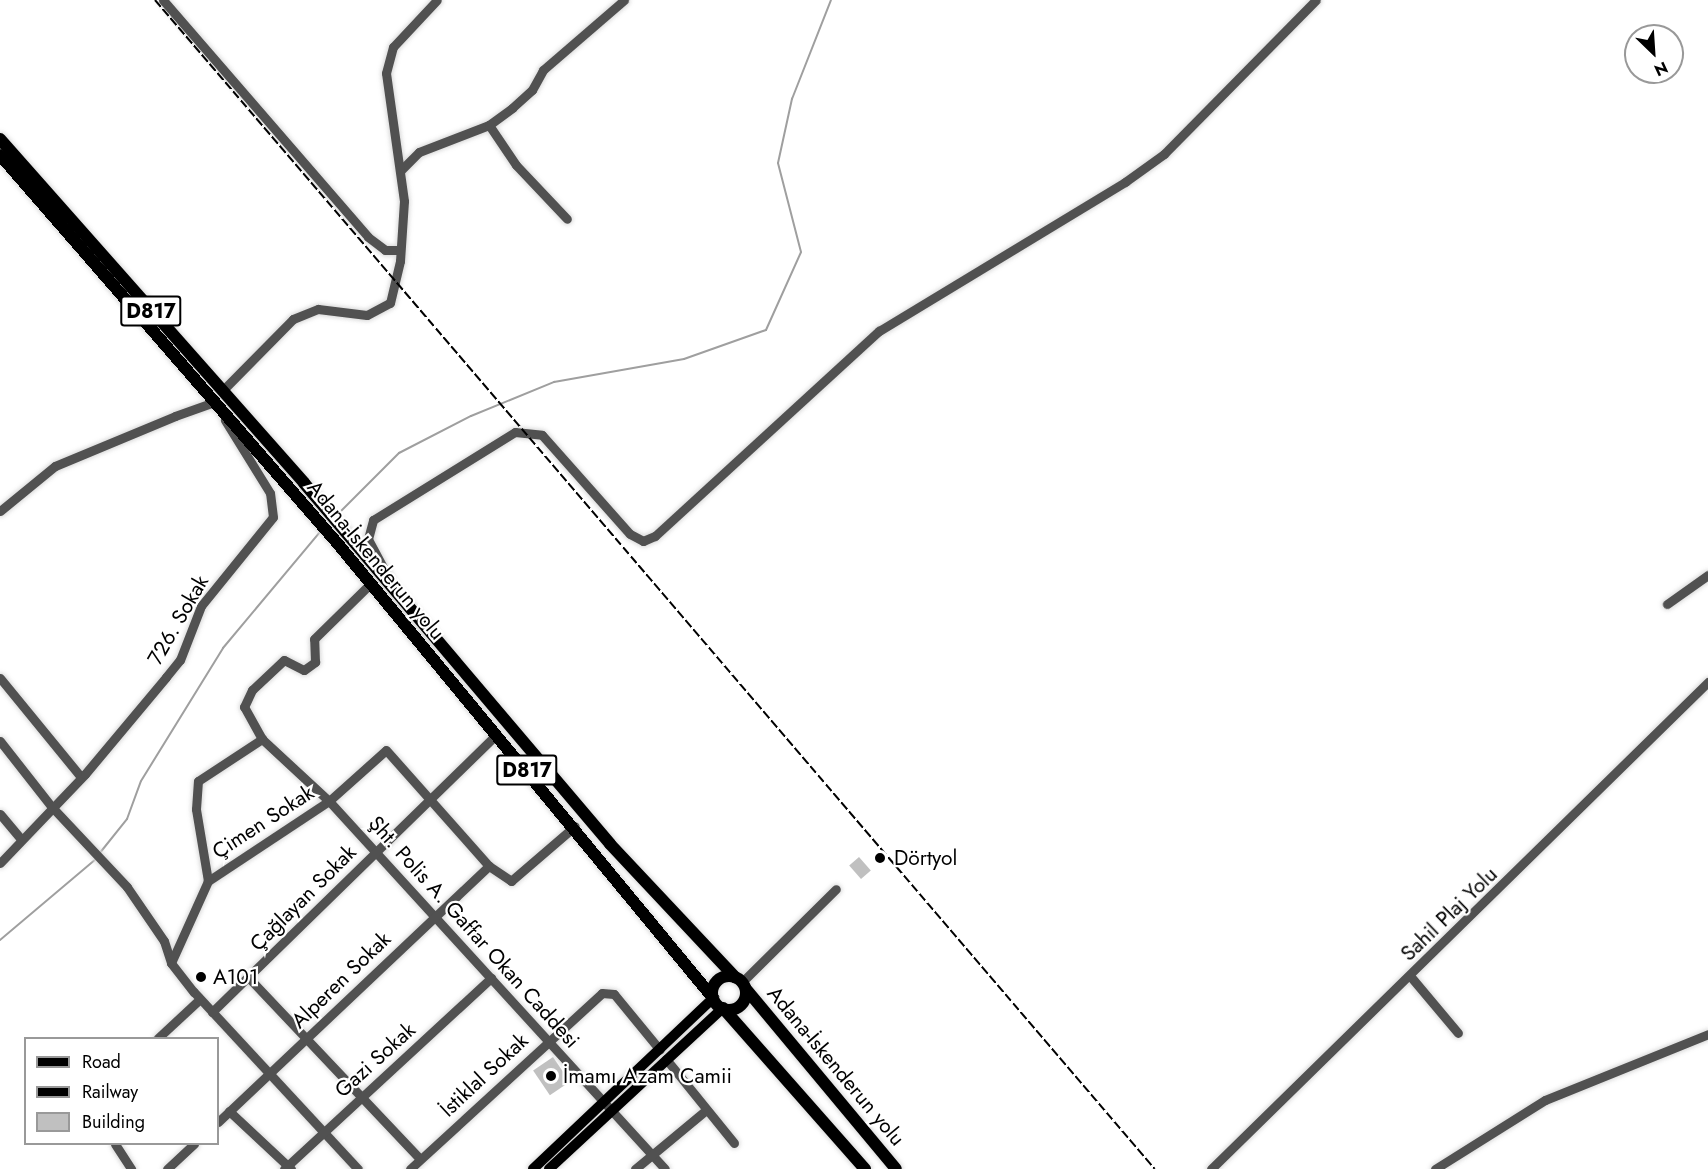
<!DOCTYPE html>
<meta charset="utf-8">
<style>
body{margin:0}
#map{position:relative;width:1708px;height:1169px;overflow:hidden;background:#fff;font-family:Jost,sans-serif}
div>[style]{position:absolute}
.stream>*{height:2px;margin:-1px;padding:0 1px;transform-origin:1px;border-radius:1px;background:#9f9f9f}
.building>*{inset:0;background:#c0c0c0;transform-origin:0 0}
.roads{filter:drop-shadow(0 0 2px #dbdbdb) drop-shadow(0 0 2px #dbdbdb)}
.minor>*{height:9px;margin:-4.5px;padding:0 4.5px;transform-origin:4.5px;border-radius:4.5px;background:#515151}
.major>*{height:10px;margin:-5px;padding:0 5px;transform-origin:5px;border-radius:5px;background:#000}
.highway>*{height:12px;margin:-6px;padding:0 6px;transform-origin:6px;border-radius:6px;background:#000}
.highway>.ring{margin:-6px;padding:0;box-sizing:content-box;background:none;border:12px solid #000;border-radius:50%}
.rail>*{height:2px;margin-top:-1px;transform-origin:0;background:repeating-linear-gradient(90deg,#000 0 9px,transparent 0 12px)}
.dots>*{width:16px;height:16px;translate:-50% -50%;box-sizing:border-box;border:3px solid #fff;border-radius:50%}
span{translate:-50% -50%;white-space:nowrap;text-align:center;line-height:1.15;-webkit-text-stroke:4.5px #fff;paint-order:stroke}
.shield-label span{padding:2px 4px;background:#fff;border:2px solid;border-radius:4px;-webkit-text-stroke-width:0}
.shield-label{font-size:20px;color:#000;font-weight:700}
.street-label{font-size:21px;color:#000}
.poi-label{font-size:21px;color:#000}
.left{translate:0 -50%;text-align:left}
.legend{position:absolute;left:24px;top:1037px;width:195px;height:108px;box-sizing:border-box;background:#fff;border:2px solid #999;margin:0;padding:8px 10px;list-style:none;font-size:18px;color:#000}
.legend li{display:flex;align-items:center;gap:12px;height:30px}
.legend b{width:30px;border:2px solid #999}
.north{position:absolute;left:1624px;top:24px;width:60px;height:60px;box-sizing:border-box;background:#fff;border:2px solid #999;border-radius:50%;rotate:155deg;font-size:16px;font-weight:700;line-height:24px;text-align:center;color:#000}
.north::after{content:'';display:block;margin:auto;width:21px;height:27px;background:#000;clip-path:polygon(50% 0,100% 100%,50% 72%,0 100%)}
</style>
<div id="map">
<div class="stream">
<i style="left:337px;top:515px;width:88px;rotate:-45deg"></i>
<i style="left:399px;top:453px;width:81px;rotate:-27.2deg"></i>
<i style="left:471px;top:416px;width:90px;rotate:-22.3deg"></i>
<i style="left:554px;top:382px;width:132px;rotate:-10deg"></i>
<i style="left:684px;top:359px;width:87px;rotate:-19.5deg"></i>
<i style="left:766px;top:330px;width:85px;rotate:-65.8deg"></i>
<i style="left:801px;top:252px;width:92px;rotate:-104.5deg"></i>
<i style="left:778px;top:163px;width:66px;rotate:-77.7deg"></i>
<i style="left:792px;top:99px;width:106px;rotate:-68.5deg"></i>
<i style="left:99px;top:854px;width:45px;rotate:-51.3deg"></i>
<i style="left:127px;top:819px;width:40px;rotate:-69.8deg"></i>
<i style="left:141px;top:781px;width:156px;rotate:-58.3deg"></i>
<i style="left:223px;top:648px;width:151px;rotate:-50.1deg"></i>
<i style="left:0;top:940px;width:126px;rotate:-40.2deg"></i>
</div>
<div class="building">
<i style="left:859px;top:857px;width:18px;height:13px;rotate:49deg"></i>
<i style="left:553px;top:1057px;width:30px;height:24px;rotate:56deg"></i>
</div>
<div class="roads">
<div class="minor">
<i style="left:163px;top:0;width:313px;rotate:49.1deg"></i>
<i style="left:368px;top:237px;width:21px;rotate:37deg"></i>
<i style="left:385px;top:250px;width:13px"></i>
<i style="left:489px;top:125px;width:48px;rotate:56deg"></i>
<i style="left:516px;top:165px;width:74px;rotate:46.6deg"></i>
<i style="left:400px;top:171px;width:27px;rotate:-45deg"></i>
<i style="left:419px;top:152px;width:75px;rotate:-21.1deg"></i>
<i style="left:489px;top:125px;width:29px;rotate:-36deg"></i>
<i style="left:512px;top:108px;width:27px;rotate:-42deg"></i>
<i style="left:532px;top:90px;width:23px;rotate:-61deg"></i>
<i style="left:543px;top:70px;width:107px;rotate:-40.8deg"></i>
<i style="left:222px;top:391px;width:101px;rotate:-45.4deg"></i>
<i style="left:293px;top:319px;width:27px;rotate:-22deg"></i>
<i style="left:318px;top:309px;width:49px;rotate:7deg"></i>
<i style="left:367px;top:315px;width:26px;rotate:-28deg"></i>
<i style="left:390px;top:303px;width:43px;rotate:-76.6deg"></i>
<i style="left:400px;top:261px;width:60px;rotate:-86.2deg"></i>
<i style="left:404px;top:201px;width:129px;rotate:-98deg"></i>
<i style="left:386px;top:73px;width:27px;rotate:-75deg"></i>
<i style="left:393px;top:47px;width:64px;rotate:-46.9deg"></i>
<i style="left:0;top:511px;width:71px;rotate:-39.3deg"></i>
<i style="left:55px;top:466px;width:130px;rotate:-22.6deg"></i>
<i style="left:175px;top:416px;width:41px;rotate:-19.7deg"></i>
<i style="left:214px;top:402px;width:4px;rotate:63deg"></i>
<i style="left:392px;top:584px;width:51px;rotate:-118.1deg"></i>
<i style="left:368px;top:539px;width:20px;rotate:-75deg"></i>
<i style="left:373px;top:520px;width:167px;rotate:-31.8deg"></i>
<i style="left:515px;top:432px;width:27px;rotate:6deg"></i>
<i style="left:542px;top:435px;width:132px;rotate:48.4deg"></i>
<i style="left:630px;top:534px;width:15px;rotate:28deg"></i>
<i style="left:643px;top:541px;width:13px;rotate:-23deg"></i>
<i style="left:655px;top:536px;width:304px;rotate:-42.5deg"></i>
<i style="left:879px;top:331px;width:288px;rotate:-31.2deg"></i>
<i style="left:1125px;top:182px;width:48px;rotate:-35.7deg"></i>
<i style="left:1164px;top:154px;width:216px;rotate:-45.4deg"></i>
<i style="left:1667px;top:604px;width:50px;rotate:-35.3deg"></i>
<i style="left:0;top:678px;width:128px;rotate:50.7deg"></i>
<i style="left:262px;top:739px;width:37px;rotate:-119deg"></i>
<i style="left:244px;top:707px;width:19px;rotate:-65deg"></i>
<i style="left:252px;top:690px;width:44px;rotate:-43.2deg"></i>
<i style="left:284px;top:660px;width:22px;rotate:27deg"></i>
<i style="left:304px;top:670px;width:14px;rotate:-36deg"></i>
<i style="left:315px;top:662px;width:23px;rotate:-92deg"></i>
<i style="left:314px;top:639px;width:80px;rotate:-44.5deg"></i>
<i style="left:0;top:741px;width:83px;rotate:51.9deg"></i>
<i style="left:51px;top:806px;width:111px;rotate:46.8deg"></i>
<i style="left:127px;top:887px;width:65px;rotate:55.6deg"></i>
<i style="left:164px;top:941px;width:23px;rotate:72deg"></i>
<i style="left:171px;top:963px;width:37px;rotate:52deg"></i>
<i style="left:194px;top:992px;width:241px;rotate:47.2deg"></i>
<i style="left:0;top:814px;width:31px;rotate:50deg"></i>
<i style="left:0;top:863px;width:123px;rotate:-46.3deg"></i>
<i style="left:85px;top:774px;width:126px;rotate:-50.1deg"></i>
<i style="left:166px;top:677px;width:22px;rotate:-51deg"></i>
<i style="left:180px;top:660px;width:58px;rotate:-68.7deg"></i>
<i style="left:201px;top:606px;width:114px;rotate:-51deg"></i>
<i style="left:273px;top:517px;width:24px;rotate:-97deg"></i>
<i style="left:270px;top:493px;width:86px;rotate:-121.7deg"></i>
<i style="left:208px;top:881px;width:73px;rotate:-99.5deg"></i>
<i style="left:196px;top:809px;width:28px;rotate:-86deg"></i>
<i style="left:198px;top:781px;width:77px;rotate:-33.3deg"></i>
<i style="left:262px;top:739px;width:91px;rotate:42.8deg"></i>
<i style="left:329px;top:801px;width:498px;rotate:47.6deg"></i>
<i style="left:171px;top:963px;width:90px;rotate:-65.7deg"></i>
<i style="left:208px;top:881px;width:145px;rotate:-33.5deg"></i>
<i style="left:329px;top:801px;width:76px;rotate:-41.8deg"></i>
<i style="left:386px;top:750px;width:155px;rotate:48.4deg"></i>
<i style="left:489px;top:866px;width:27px;rotate:34deg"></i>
<i style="left:511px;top:881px;width:84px;rotate:-40.7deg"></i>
<i style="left:248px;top:977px;width:250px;rotate:46.6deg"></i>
<i style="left:1411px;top:977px;width:73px;rotate:50deg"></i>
<i style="left:742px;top:982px;width:132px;rotate:-44.7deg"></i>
<i style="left:212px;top:1012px;width:398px;rotate:-44.3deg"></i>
<i style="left:158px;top:1038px;width:57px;rotate:-42.9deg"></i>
<i style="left:666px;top:1059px;width:108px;rotate:51deg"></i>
<i style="left:229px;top:1111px;width:85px;rotate:43.1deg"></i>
<i style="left:218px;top:1122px;width:373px;rotate:-43.4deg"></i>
<i style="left:115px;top:1144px;width:30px;rotate:57deg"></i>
<i style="left:167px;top:1169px;width:37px;rotate:-43deg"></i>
<i style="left:284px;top:1169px;width:282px;rotate:-42.7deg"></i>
<i style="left:410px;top:1169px;width:260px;rotate:-42.5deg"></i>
<i style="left:602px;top:993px;width:12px;rotate:5deg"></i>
<i style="left:614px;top:994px;width:72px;rotate:50.6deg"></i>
<i style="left:635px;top:1169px;width:92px;rotate:-39.7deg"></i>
<i style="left:1211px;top:1169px;width:696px;rotate:-44.42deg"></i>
<i style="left:1435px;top:1169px;width:130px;rotate:-32.1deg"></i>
<i style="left:1545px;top:1100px;width:176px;rotate:-22deg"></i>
</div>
<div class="major">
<i style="left:533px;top:1169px;width:248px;rotate:-43.5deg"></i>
<i style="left:549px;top:1169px;width:237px;rotate:-42.8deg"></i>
</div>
<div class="highway">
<i style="left:0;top:139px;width:459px;rotate:48.5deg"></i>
<i style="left:304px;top:483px;width:473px;rotate:49.7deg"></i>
<i style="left:610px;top:844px;width:183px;rotate:46.8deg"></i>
<i style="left:0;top:155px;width:515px;rotate:49.01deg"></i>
<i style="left:338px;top:544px;width:589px;rotate:50.44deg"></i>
<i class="ring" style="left:712px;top:976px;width:22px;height:22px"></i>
<i style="left:746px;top:989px;width:234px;rotate:50.2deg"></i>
<i style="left:723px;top:1008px;width:215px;rotate:48.6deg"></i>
</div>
</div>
<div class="rail">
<i style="left:155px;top:0;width:1538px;rotate:49.46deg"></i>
</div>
<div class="dots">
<i style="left:880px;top:858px;background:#000"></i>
<i style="left:201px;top:977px;background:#000"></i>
<i style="left:551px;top:1076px;background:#000"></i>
</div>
<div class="shield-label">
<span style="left:151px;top:311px">D817</span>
<span style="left:527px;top:770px">D817</span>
</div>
<div class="street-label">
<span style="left:376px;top:560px;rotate:50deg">Adana-İskenderun yolu</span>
<span style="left:178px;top:620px;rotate:-60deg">726. Sokak</span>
<span style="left:263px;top:822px;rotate:-33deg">Çimen Sokak</span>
<span style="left:303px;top:898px;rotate:-45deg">Çağlayan Sokak</span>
<span style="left:1449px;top:914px;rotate:-44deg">Sahil Plaj Yolu</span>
<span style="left:474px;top:932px;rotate:48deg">Şht. Polis A. Gaffar Okan Caddesi</span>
<span style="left:341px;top:980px;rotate:-44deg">Alperen Sokak</span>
<span style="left:375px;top:1060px;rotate:-42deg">Gazi Sokak</span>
<span style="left:836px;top:1066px;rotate:50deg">Adana-İskenderun yolu</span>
<span style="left:484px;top:1075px;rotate:-43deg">İstiklal Sokak</span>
</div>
<div class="poi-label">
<span class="left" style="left:894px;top:858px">Dörtyol</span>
<span class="left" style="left:213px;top:977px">A101</span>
<span class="left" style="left:563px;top:1076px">İmamı Azam Camii</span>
</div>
<ul class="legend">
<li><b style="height:8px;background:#000"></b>Road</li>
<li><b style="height:8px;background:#000"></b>Railway</li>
<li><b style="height:16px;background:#c0c0c0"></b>Building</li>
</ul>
<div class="north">N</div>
</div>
